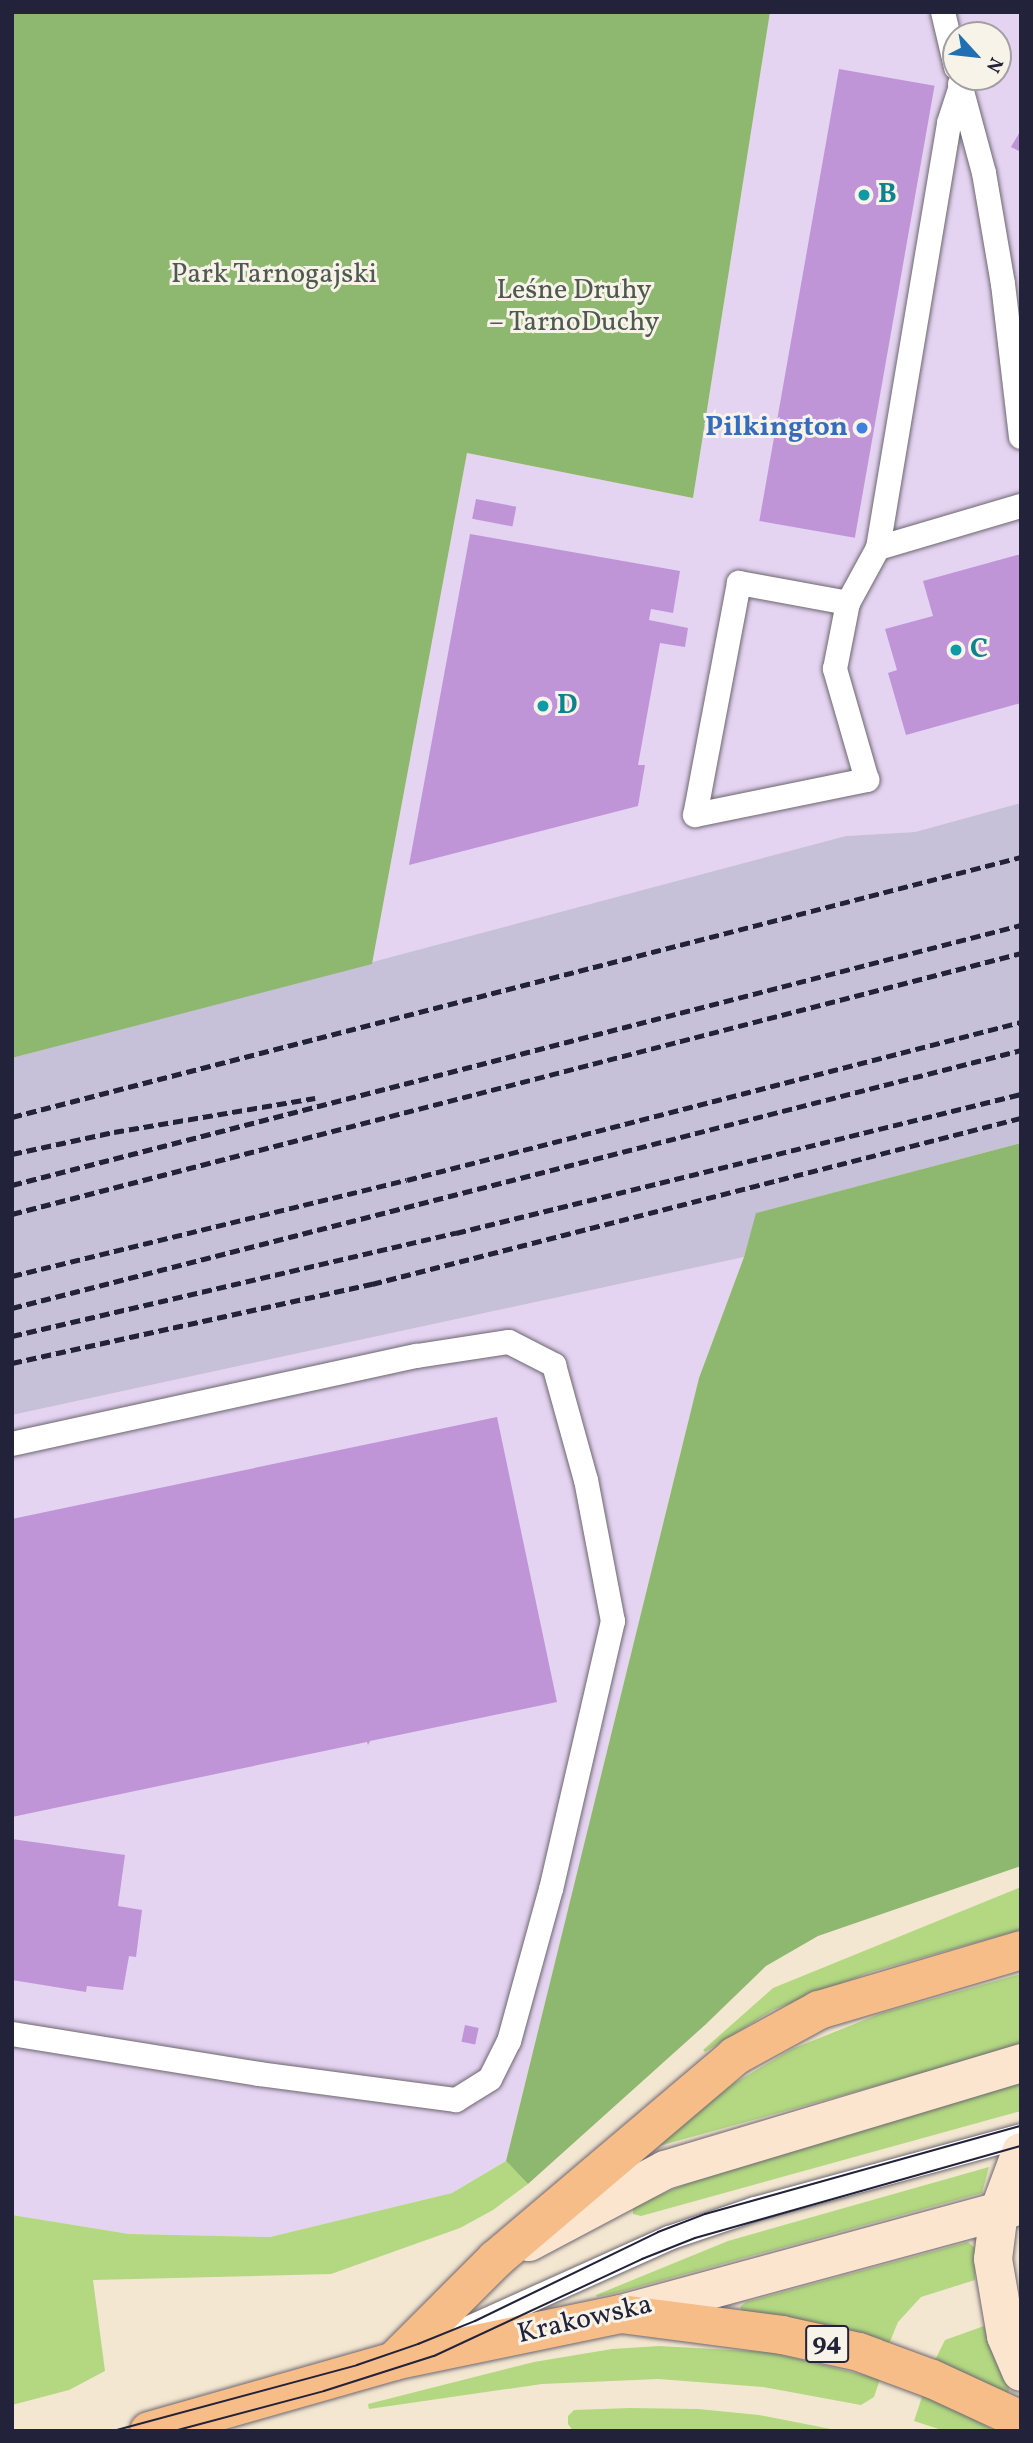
<!DOCTYPE html>
<meta charset="utf-8">
<style>
body{margin:0}
#map{position:relative;width:1033px;height:2443px;overflow:hidden;background:#f4e7d1;font-family:Vollkorn,serif}
div>[style]{position:absolute}
.built>*{inset:0;background:#e4d3f1}
.industrial>*{inset:0;background:#c6c0d9}
.green>*{inset:0;background:#b3d881}
.forest>*{inset:0;background:#8eb86f}
.building>*{inset:0;background:#bf95d8;transform-origin:0 0}
.roads{filter:drop-shadow(0 0 2px #6c6770) drop-shadow(0 0 2px #6c6770)}
.lane>*{height:24px;margin:-12px;padding:0 12px;transform-origin:12px;border-radius:12px;background:#fff}
.secondary>*{height:38px;margin:-19px;padding:0 19px;transform-origin:19px;border-radius:19px;background:#fce5cf}
.primary>*{height:38px;margin:-19px;padding:0 19px;transform-origin:19px;border-radius:19px;background:#f7bd88}
.tram>*{height:2px;margin:-1px;padding:0 1px;transform-origin:1px;border-radius:1px;background:#22223b}
.rail>*{height:5px;margin-top:-2.5px;transform-origin:0;background:repeating-linear-gradient(90deg,#22223b 0 10px,transparent 0 15px)}
.dots>*{width:19px;height:19px;translate:-50% -50%;box-sizing:border-box;border:4px solid #f7f3e8;border-radius:50%}
span{translate:-50% -50%;white-space:nowrap;text-align:center;line-height:1.15;-webkit-text-stroke:6px #f7f3e8;paint-order:stroke}
.shield-label span{padding:2px 5px;background:#f7f3e8;border:2px solid;border-radius:5px;-webkit-text-stroke-width:0}
.shield-label{font-size:26px;color:#22223b;font-weight:700}
.culture-label{font-size:28px;color:#0d838f;font-weight:700}
.left{translate:0 -50%;text-align:left}
.park-label{font-size:28px;color:#4e5950}
.shop-label{font-size:28px;color:#366cbe;font-weight:700}
.right{translate:-100% -50%;text-align:right}
.street-label{font-size:28px;color:#22223b}
.frame{position:absolute;inset:0;border:14px solid #22223b;pointer-events:none}
.north{position:absolute;left:942px;top:21px;width:70px;height:70px;box-sizing:border-box;background:#f7f3e8;border:2px solid #a29fa3;border-radius:50%;rotate:117deg;font-size:19px;font-weight:700;line-height:28px;text-align:center;color:#22223b}
.north::after{content:'';display:block;margin:auto;width:24px;height:32px;background:#1f6fb2;clip-path:polygon(50% 0,100% 100%,50% 72%,0 100%)}
</style>
<div id="map">
<div class="built">
<i style="clip-path:polygon(evenodd,770px 12px,1021px 12px,1021px 803px,915px 832px,846px 836px,372px 964px,467px 453px,693px 498px,770px 12px,956px 35px,998px 35px,998px 77px,956px 77px,956px 35px)"></i>
<i style="clip-path:polygon(744px 1257px,699px 1378px,506px 2161px,452px 2193px,270px 2237px,129px 2234px,12px 2215px,12px 1415px)"></i>
</div>
<div class="industrial">
<i style="clip-path:polygon(1021px 803px,1021px 1143px,757px 1213px,744px 1257px,12px 1415px,12px 1058px,846px 836px,915px 832px)"></i>
</div>
<div class="green">
<i style="clip-path:polygon(1021px 1887px,1021px 1930px,871px 1972px,773px 2010px,705px 2052px,703px 2050px,773px 1988px)"></i>
<i style="clip-path:polygon(1021px 1974px,1021px 2046px,659px 2146px,661px 2140px,733px 2084px,792px 2049px,882px 2013px)"></i>
<i style="clip-path:polygon(1021px 2076px,1021px 2111px,641px 2216px,633px 2214px,633px 2208px,640px 2203px,724px 2168px)"></i>
<i style="clip-path:polygon(506px 2161px,528px 2184px,493px 2210px,460px 2228px,331px 2274px,93px 2280px,105px 2371px,69px 2390px,12px 2405px,12px 2215px,129px 2234px,270px 2237px,452px 2193px)"></i>
<i style="clip-path:polygon(989px 2167px,982px 2193px,620px 2292px,597px 2297px,596px 2295px,728px 2241px)"></i>
<i style="clip-path:polygon(968px 2242px,975px 2248px,975px 2280px,921px 2297px,898px 2322px,889px 2344px,743px 2313px,740px 2307px,746px 2302px)"></i>
<i style="clip-path:polygon(984px 2326px,1009px 2389px,1008px 2395px,934px 2362px,945px 2340px)"></i>
<i style="clip-path:polygon(659px 2346px,770px 2352px,880px 2379px,874px 2397px,861px 2405px,763px 2387px,658px 2379px,542px 2384px,369px 2409px,368px 2404px,534px 2362px,612px 2349px)"></i>
<i style="clip-path:polygon(923px 2394px,956px 2409px,995px 2431px,945px 2431px,914px 2421px)"></i>
<i style="clip-path:polygon(630px 2408px,698px 2409px,759px 2415px,841px 2431px,573px 2431px,568px 2424px,568px 2416px,574px 2410px)"></i>
</div>
<div class="forest">
<i style="clip-path:polygon(12px 12px,770px 12px,693px 498px,467px 453px,372px 964px,12px 1058px)"></i>
<i style="clip-path:polygon(1021px 1143px,1021px 1866px,818px 1936px,766px 1966px,705px 2025px,528px 2184px,506px 2161px,699px 1378px,744px 1257px,756px 1213px)"></i>
</div>
<div class="building">
<i style="left:839px;top:69px;width:97px;height:459px;rotate:10deg"></i>
<i style="clip-path:polygon(1021px 130px,1021px 152px,1011px 147px)"></i>
<i style="left:476px;top:499px;width:41px;height:20px;rotate:11deg"></i>
<i style="clip-path:polygon(470px 534px,680px 571px,673px 613px,651px 609px,649px 620px,688px 628px,685px 647px,660px 643px,638px 765px,645px 765px,638px 806px,409px 865px)"></i>
<i style="clip-path:polygon(1021px 554px,1021px 703px,906px 735px,888px 673px,897px 670px,885px 629px,933px 616px,923px 581px)"></i>
<i style="clip-path:polygon(497px 1417px,557px 1702px,370px 1741px,368px 1745px,367px 1742px,12px 1817px,12px 1519px)"></i>
<i style="clip-path:polygon(12px 1839px,125px 1855px,118px 1906px,142px 1910px,136px 1957px,129px 1956px,123px 1990px,87px 1986px,86px 1992px,12px 1980px)"></i>
<i style="left:465px;top:2025px;width:14px;height:17px;rotate:12deg"></i>
</div>
<div class="roads">
<div class="lane">
<i style="left:943px;top:12px;width:57px;rotate:76.7deg"></i>
<i style="left:960px;top:84px;width:92px;rotate:74.9deg"></i>
<i style="left:984px;top:173px;width:113px;rotate:80.3deg"></i>
<i style="left:1003px;top:284px;width:154px;rotate:83.3deg"></i>
<i style="left:878px;top:548px;width:431px;rotate:-80.5deg"></i>
<i style="left:949px;top:123px;width:38px;rotate:-72deg"></i>
<i style="left:848px;top:603px;width:111px;rotate:-169.6deg"></i>
<i style="left:739px;top:583px;width:236px;rotate:100.7deg"></i>
<i style="left:695px;top:815px;width:176px;rotate:-11.5deg"></i>
<i style="left:867px;top:780px;width:116px;rotate:-106.1deg"></i>
<i style="left:835px;top:669px;width:67px;rotate:-78.9deg"></i>
<i style="left:848px;top:603px;width:63px;rotate:-61.4deg"></i>
<i style="left:878px;top:548px;width:149px;rotate:-16.4deg"></i>
<i style="left:12px;top:1444px;width:414px;rotate:-12.3deg"></i>
<i style="left:417px;top:1356px;width:93px;rotate:-8.7deg"></i>
<i style="left:509px;top:1342px;width:51px;rotate:27.1deg"></i>
<i style="left:554px;top:1365px;width:119px;rotate:74.5deg"></i>
<i style="left:586px;top:1480px;width:144px;rotate:79.2deg"></i>
<i style="left:613px;top:1621px;width:275px;rotate:103deg"></i>
<i style="left:551px;top:1889px;width:158px;rotate:105.4deg"></i>
<i style="left:509px;top:2041px;width:42px;rotate:116.6deg"></i>
<i style="left:490px;top:2079px;width:40px;rotate:148deg"></i>
<i style="left:456px;top:2100px;width:199px;rotate:-172.5deg"></i>
<i style="left:259px;top:2074px;width:250px;rotate:-170.8deg"></i>
<i style="left:449px;top:2337px;width:241px;rotate:-24.2deg"></i>
<i style="left:669px;top:2238px;width:91px;rotate:-18.6deg"></i>
<i style="left:755px;top:2209px;width:276px;rotate:-15.3deg"></i>
</div>
<div class="secondary">
<i style="left:1021px;top:2152px;width:63px;rotate:110.4deg"></i>
<i style="left:999px;top:2211px;width:48px;rotate:97.1deg"></i>
<i style="left:993px;top:2259px;width:78px;rotate:80.4deg"></i>
<i style="left:1006px;top:2336px;width:39px;rotate:67deg"></i>
<i style="left:529px;top:2242px;width:154px;rotate:-27.9deg"></i>
<i style="left:665px;top:2170px;width:372px;rotate:-16.7deg"></i>
<i style="left:621px;top:2314px;width:415px;rotate:-15.2deg"></i>
</div>
<div class="primary">
<i style="left:394px;top:2361px;width:144px;rotate:-45deg"></i>
<i style="left:496px;top:2259px;width:314px;rotate:-40.3deg"></i>
<i style="left:735px;top:2056px;width:96px;rotate:-28.7deg"></i>
<i style="left:819px;top:2010px;width:211px;rotate:-16.5deg"></i>
<i style="left:149px;top:2431px;width:255px;rotate:-15.9deg"></i>
<i style="left:394px;top:2361px;width:232px;rotate:-11.7deg"></i>
<i style="left:621px;top:2314px;width:162px;rotate:7.4deg"></i>
<i style="left:782px;top:2335px;width:79px;rotate:12.4deg"></i>
<i style="left:859px;top:2352px;width:78px;rotate:20.3deg"></i>
<i style="left:932px;top:2379px;width:98px;rotate:24.7deg"></i>
</div>
</div>
<div class="tram">
<i style="left:113px;top:2431px;width:253px;rotate:-15.1deg"></i>
<i style="left:357px;top:2365px;width:65px;rotate:-19deg"></i>
<i style="left:418px;top:2344px;width:61px;rotate:-22deg"></i>
<i style="left:475px;top:2321px;width:203px;rotate:-25.9deg"></i>
<i style="left:658px;top:2232px;width:50px;rotate:-21deg"></i>
<i style="left:705px;top:2214px;width:328px;rotate:-15.6deg"></i>
<i style="left:174px;top:2431px;width:155px;rotate:-14.9deg"></i>
<i style="left:324px;top:2391px;width:115px;rotate:-17.7deg"></i>
<i style="left:434px;top:2356px;width:230px;rotate:-25deg"></i>
<i style="left:642px;top:2259px;width:57px;rotate:-21.6deg"></i>
<i style="left:695px;top:2238px;width:339px;rotate:-15.8deg"></i>
</div>
<div class="rail">
<i style="left:12px;top:1117px;width:1042px;rotate:-14.45deg"></i>
<i style="left:12px;top:1154px;width:104px;rotate:-12.2deg"></i>
<i style="left:114px;top:1132px;width:204px;rotate:-9.6deg"></i>
<i style="left:12px;top:1185px;width:1042px;rotate:-14.45deg"></i>
<i style="left:12px;top:1214px;width:1042px;rotate:-14.5deg"></i>
<i style="left:12px;top:1276px;width:406px;rotate:-13.7deg"></i>
<i style="left:407px;top:1180px;width:634px;rotate:-14.43deg"></i>
<i style="left:12px;top:1308px;width:1041px;rotate:-14.34deg"></i>
<i style="left:12px;top:1336px;width:456px;rotate:-13.1deg"></i>
<i style="left:456px;top:1233px;width:582px;rotate:-13.82deg"></i>
<i style="left:12px;top:1363px;width:369px;rotate:-12.4deg"></i>
<i style="left:372px;top:1284px;width:670px;rotate:-14.35deg"></i>
</div>
<div class="dots">
<i style="left:864px;top:195px;background:#0f9aa8"></i>
<i style="left:862px;top:428px;background:#3f7fe0"></i>
<i style="left:956px;top:650px;background:#0f9aa8"></i>
<i style="left:543px;top:706px;background:#0f9aa8"></i>
</div>
<div class="shield-label">
<span style="left:827px;top:2344px">94</span>
</div>
<div class="culture-label">
<span class="left" style="left:878px;top:195px">B</span>
<span class="left" style="left:970px;top:650px">C</span>
<span class="left" style="left:557px;top:706px">D</span>
</div>
<div class="park-label">
<span style="left:274px;top:275px">Park Tarnogajski</span>
<span style="left:574px;top:307px">Leśne Druhy<br>– TarnoDuchy</span>
</div>
<div class="shop-label">
<span class="right" style="left:848px;top:428px">Pilkington</span>
</div>
<div class="street-label">
<span style="left:585px;top:2320px;rotate:-13deg">Krakowska</span>
</div>
<div class="frame"></div>
<div class="north">N</div>
</div>
